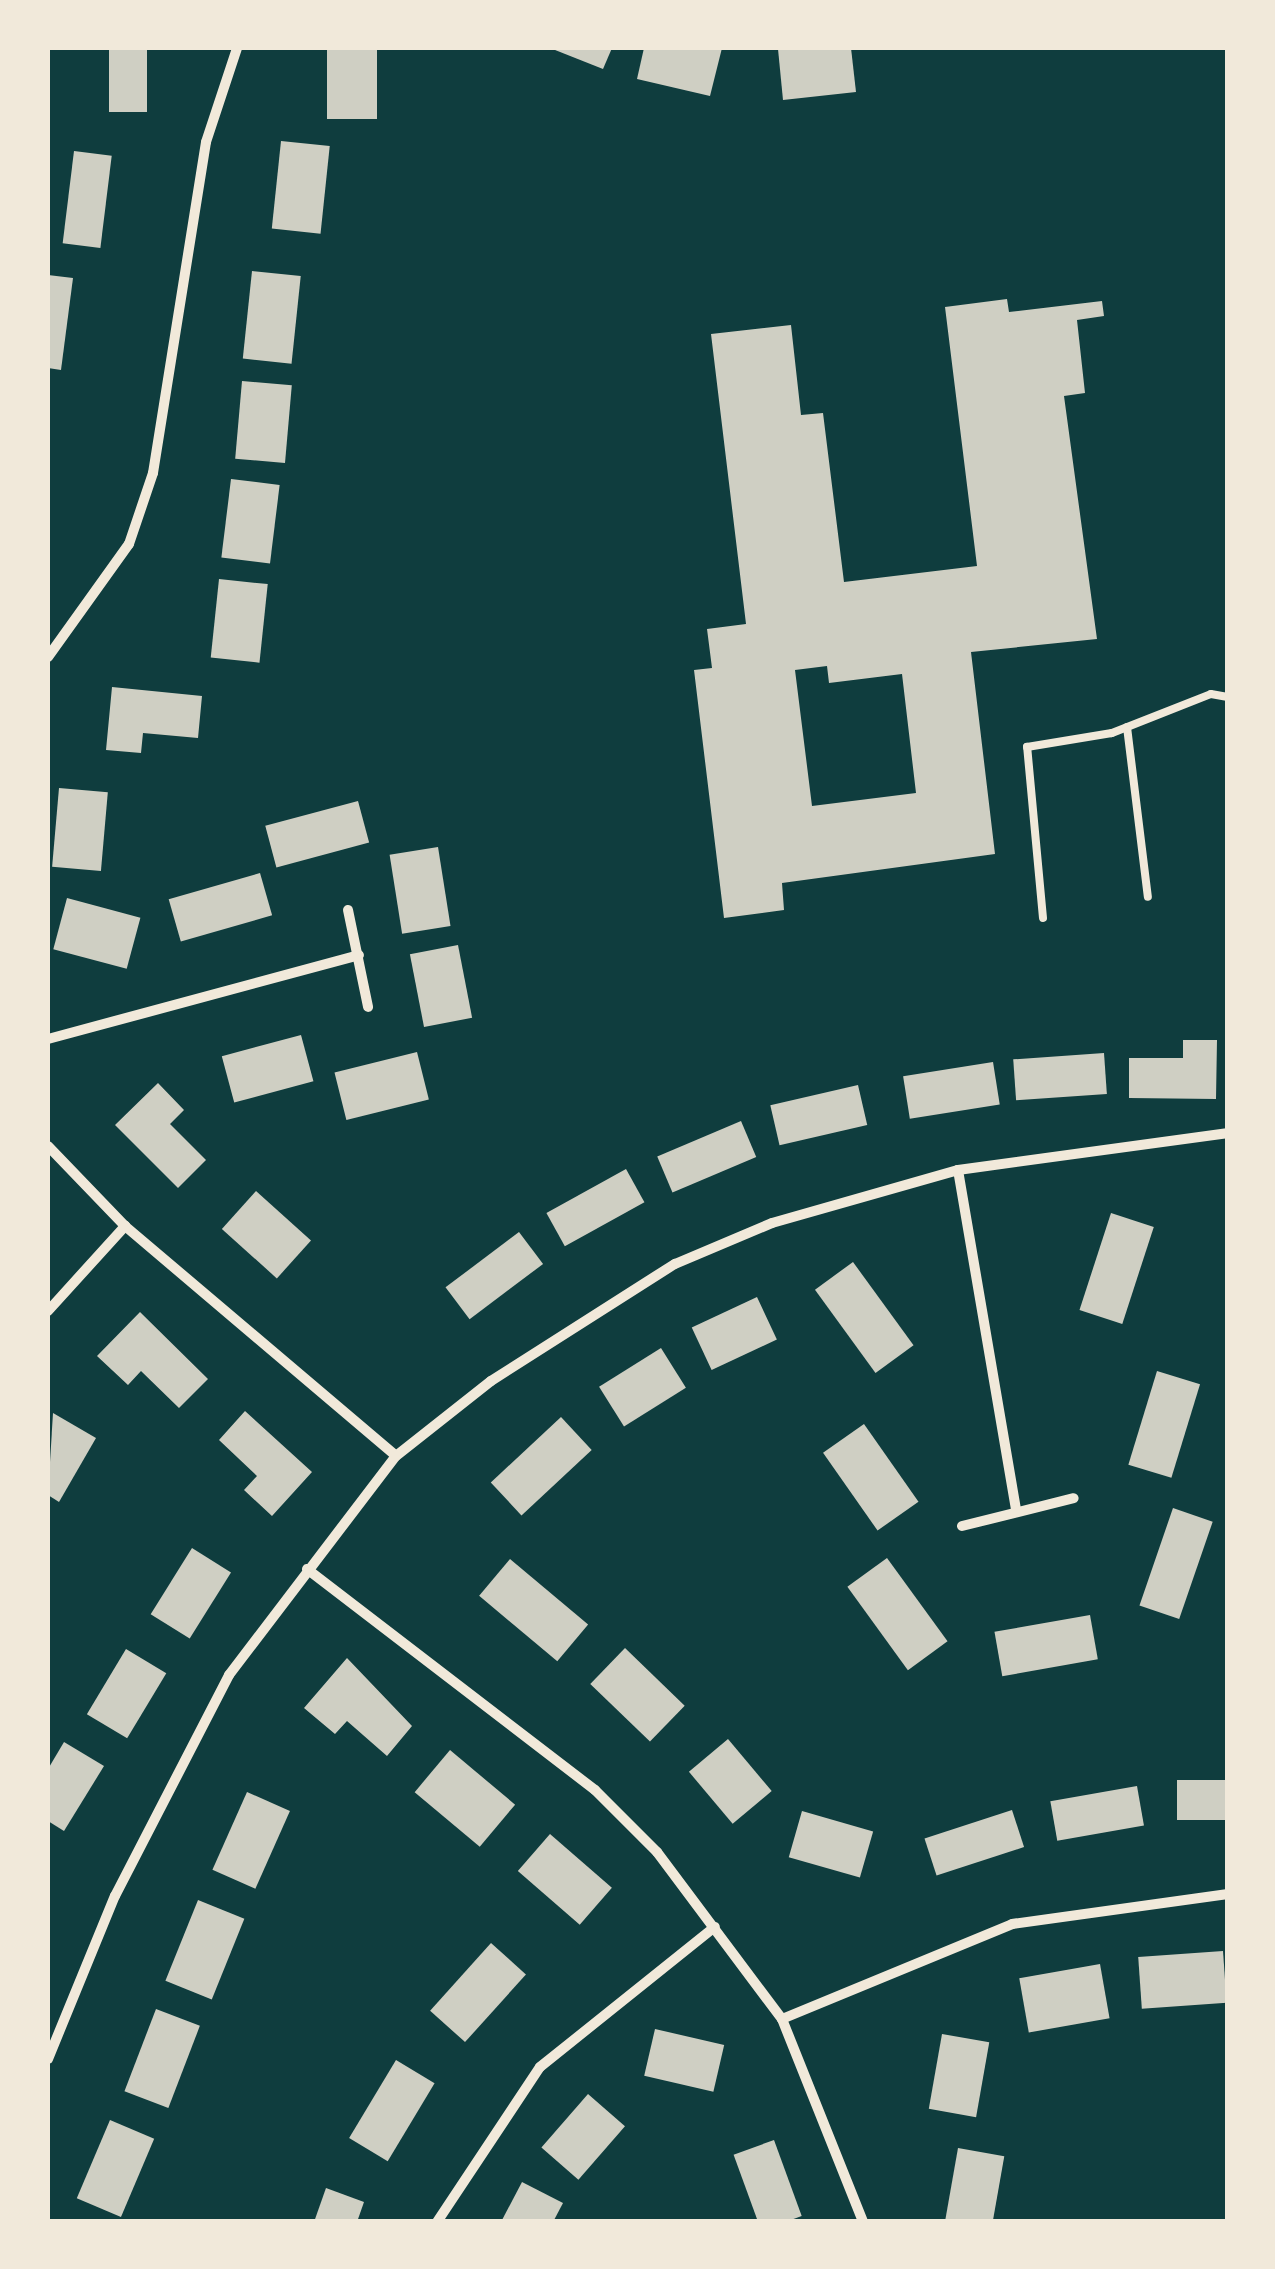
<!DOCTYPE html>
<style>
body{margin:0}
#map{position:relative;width:1275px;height:2269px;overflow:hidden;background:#0f3d3e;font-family:"IBM Plex Sans",sans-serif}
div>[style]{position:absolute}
.building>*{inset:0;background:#cfcfc3;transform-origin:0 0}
.service>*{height:8px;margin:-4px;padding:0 4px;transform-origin:4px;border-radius:4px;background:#f1e9da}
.minor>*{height:10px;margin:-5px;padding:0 5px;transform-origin:5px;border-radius:5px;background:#f1e9da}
span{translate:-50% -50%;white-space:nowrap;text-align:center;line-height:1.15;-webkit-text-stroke:10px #f1e9da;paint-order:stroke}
.frame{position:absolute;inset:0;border:50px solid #f1e9da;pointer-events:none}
</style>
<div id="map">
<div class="building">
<i style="left:109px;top:48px;width:38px;height:64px"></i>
<i style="left:327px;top:48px;width:50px;height:71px"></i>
<i style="clip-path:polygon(550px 48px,612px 48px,603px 69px)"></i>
<i style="clip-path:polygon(644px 48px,722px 48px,710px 96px,637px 79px)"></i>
<i style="clip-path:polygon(851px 48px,856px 92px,783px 100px,778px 49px)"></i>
<i style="left:281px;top:141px;width:49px;height:88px;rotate:6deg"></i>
<i style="left:74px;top:151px;width:38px;height:93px;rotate:7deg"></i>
<i style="left:252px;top:271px;width:49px;height:88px;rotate:6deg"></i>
<i style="clip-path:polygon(48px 275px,73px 278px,61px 370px,48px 368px)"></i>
<i style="clip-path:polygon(evenodd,1007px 299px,1009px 312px,1102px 301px,1104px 316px,1077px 320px,1085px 393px,1064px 396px,1097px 639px,971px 652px,995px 854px,782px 883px,784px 910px,724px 918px,694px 670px,712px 668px,707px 629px,746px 624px,711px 334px,791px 325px,801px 415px,823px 413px,844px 582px,977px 566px,945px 307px,1007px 299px,827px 666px,829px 683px,902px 674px,916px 793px,812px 806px,795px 670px,827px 666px)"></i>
<i style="left:242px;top:381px;width:50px;height:78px;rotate:5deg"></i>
<i style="left:231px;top:479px;width:49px;height:79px;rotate:7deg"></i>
<i style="left:219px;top:579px;width:49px;height:79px;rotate:6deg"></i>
<i style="clip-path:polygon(112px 687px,202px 696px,198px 738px,143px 733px,141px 753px,106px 750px)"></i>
<i style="left:59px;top:788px;width:49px;height:79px;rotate:5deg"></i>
<i style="left:358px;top:801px;width:43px;height:96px;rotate:75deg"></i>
<i style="left:438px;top:847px;width:80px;height:49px;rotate:81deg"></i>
<i style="left:260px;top:873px;width:44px;height:95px;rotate:74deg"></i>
<i style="left:67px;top:898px;width:76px;height:53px;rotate:15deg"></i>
<i style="left:458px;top:945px;width:74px;height:49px;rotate:79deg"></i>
<i style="left:301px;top:1035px;width:48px;height:82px;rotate:75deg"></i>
<i style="clip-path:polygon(1183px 1040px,1217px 1040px,1216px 1099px,1129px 1098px,1129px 1058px,1183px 1058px)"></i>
<i style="left:417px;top:1052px;width:49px;height:85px;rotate:76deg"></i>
<i style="left:1104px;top:1053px;width:41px;height:91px;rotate:86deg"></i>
<i style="left:993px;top:1062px;width:43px;height:91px;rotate:81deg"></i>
<i style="clip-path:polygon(158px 1083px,184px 1110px,170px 1124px,206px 1160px,178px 1188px,115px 1125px)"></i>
<i style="left:858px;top:1085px;width:41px;height:90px;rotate:77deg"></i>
<i style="left:741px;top:1121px;width:39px;height:91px;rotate:67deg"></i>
<i style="left:626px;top:1169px;width:38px;height:91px;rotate:61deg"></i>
<i style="left:256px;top:1191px;width:74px;height:51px;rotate:42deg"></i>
<i style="left:1111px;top:1213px;width:45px;height:102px;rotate:18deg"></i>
<i style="left:519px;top:1232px;width:40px;height:92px;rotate:53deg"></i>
<i style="left:853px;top:1262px;width:103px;height:47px;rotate:54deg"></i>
<i style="left:757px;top:1297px;width:47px;height:72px;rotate:65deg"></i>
<i style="clip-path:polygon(140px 1312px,208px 1379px,179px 1408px,141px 1371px,128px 1385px,97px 1356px)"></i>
<i style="left:661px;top:1348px;width:47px;height:73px;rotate:58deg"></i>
<i style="left:1157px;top:1371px;width:45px;height:98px;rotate:17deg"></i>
<i style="clip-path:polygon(245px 1411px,312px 1472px,272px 1516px,244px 1490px,257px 1476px,219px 1440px)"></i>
<i style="clip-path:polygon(53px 1413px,96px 1438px,59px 1502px,48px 1495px)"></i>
<i style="left:561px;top:1417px;width:45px;height:96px;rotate:47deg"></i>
<i style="left:864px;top:1424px;width:95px;height:50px;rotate:55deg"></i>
<i style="left:1173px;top:1508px;width:42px;height:103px;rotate:19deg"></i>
<i style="left:192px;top:1548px;width:46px;height:78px;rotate:32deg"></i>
<i style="left:887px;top:1558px;width:103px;height:49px;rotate:54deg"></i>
<i style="left:510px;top:1559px;width:102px;height:48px;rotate:40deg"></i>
<i style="left:1090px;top:1615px;width:45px;height:97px;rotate:80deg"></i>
<i style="left:625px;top:1648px;width:83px;height:50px;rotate:44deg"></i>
<i style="left:126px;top:1649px;width:47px;height:76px;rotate:31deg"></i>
<i style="clip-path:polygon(347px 1658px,412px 1726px,387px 1756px,347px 1721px,335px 1734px,304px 1708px)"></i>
<i style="left:728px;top:1739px;width:68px;height:51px;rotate:50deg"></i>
<i style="clip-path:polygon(64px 1742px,104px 1766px,64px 1831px,48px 1821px,48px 1769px)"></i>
<i style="left:450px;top:1750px;width:85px;height:55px;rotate:40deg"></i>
<i style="left:1228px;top:1780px;width:40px;height:51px;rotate:90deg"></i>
<i style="left:1137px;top:1786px;width:40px;height:88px;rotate:80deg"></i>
<i style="left:247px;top:1792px;width:47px;height:85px;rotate:24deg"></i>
<i style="left:1012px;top:1810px;width:39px;height:92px;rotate:72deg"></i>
<i style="left:802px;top:1811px;width:74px;height:48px;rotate:16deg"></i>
<i style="left:550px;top:1834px;width:82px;height:49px;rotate:41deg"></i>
<i style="left:198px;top:1900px;width:50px;height:87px;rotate:22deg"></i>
<i style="left:491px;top:1943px;width:47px;height:91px;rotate:42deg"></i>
<i style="left:1223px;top:1951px;width:52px;height:85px;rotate:86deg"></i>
<i style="left:1100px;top:1964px;width:55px;height:82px;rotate:80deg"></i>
<i style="left:156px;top:2009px;width:47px;height:88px;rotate:21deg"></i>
<i style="left:655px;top:2029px;width:71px;height:48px;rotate:13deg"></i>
<i style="left:942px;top:2034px;width:48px;height:76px;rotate:10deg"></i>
<i style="left:396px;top:2060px;width:45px;height:91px;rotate:31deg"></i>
<i style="left:588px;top:2094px;width:49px;height:71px;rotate:41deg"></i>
<i style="left:110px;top:2120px;width:48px;height:85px;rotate:23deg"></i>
<i style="left:774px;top:2140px;width:81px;height:43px;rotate:70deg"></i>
<i style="left:958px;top:2148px;width:47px;height:75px;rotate:10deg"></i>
<i style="clip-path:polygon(522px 2182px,563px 2203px,553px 2222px,501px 2222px)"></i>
<i style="clip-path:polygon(326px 2188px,364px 2202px,357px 2222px,314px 2222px)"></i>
</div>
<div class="service">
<i style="left:1127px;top:727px;width:171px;rotate:83deg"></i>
<i style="left:1043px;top:918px;width:172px;rotate:-95.3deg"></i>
<i style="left:1027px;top:747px;width:86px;rotate:-9.4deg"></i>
<i style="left:1112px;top:733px;width:106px;rotate:-21.5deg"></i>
<i style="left:1211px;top:694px;width:17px;rotate:10deg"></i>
</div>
<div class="minor">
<i style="left:48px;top:657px;width:139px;rotate:-54.4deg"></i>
<i style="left:129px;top:544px;width:75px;rotate:-71.3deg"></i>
<i style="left:153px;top:473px;width:335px;rotate:-80.9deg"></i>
<i style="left:206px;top:142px;width:99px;rotate:-71.7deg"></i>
<i style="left:348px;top:910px;width:99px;rotate:78.3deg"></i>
<i style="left:48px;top:1039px;width:322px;rotate:-15.1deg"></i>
<i style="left:48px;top:1146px;width:111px;rotate:46.1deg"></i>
<i style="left:125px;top:1226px;width:355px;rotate:40.3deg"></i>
<i style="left:958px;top:1170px;width:346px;rotate:80.3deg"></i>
<i style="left:48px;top:1311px;width:115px;rotate:-47.8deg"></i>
<i style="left:962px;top:1526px;width:115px;rotate:-14deg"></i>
<i style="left:307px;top:1569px;width:363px;rotate:37.5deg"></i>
<i style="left:595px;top:1790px;width:88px;rotate:45deg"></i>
<i style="left:657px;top:1852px;width:209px;rotate:53.2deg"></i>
<i style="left:782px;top:2019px;width:219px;rotate:68.2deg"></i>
<i style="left:782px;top:2019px;width:249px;rotate:-22.4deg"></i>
<i style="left:1012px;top:1924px;width:218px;rotate:-7.9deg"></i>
<i style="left:48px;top:2059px;width:176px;rotate:-67.7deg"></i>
<i style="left:115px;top:1896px;width:249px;rotate:-62.7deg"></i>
<i style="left:229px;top:1675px;width:275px;rotate:-52.7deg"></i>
<i style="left:396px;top:1456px;width:121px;rotate:-38.3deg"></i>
<i style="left:491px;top:1381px;width:218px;rotate:-32.5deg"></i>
<i style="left:675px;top:1264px;width:105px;rotate:-22.9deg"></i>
<i style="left:772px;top:1223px;width:193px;rotate:-15.9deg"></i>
<i style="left:958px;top:1170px;width:273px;rotate:-7.8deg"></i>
<i style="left:437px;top:2222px;width:186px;rotate:-56.4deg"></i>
<i style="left:540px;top:2067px;width:224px;rotate:-38.7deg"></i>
</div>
<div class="frame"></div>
</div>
